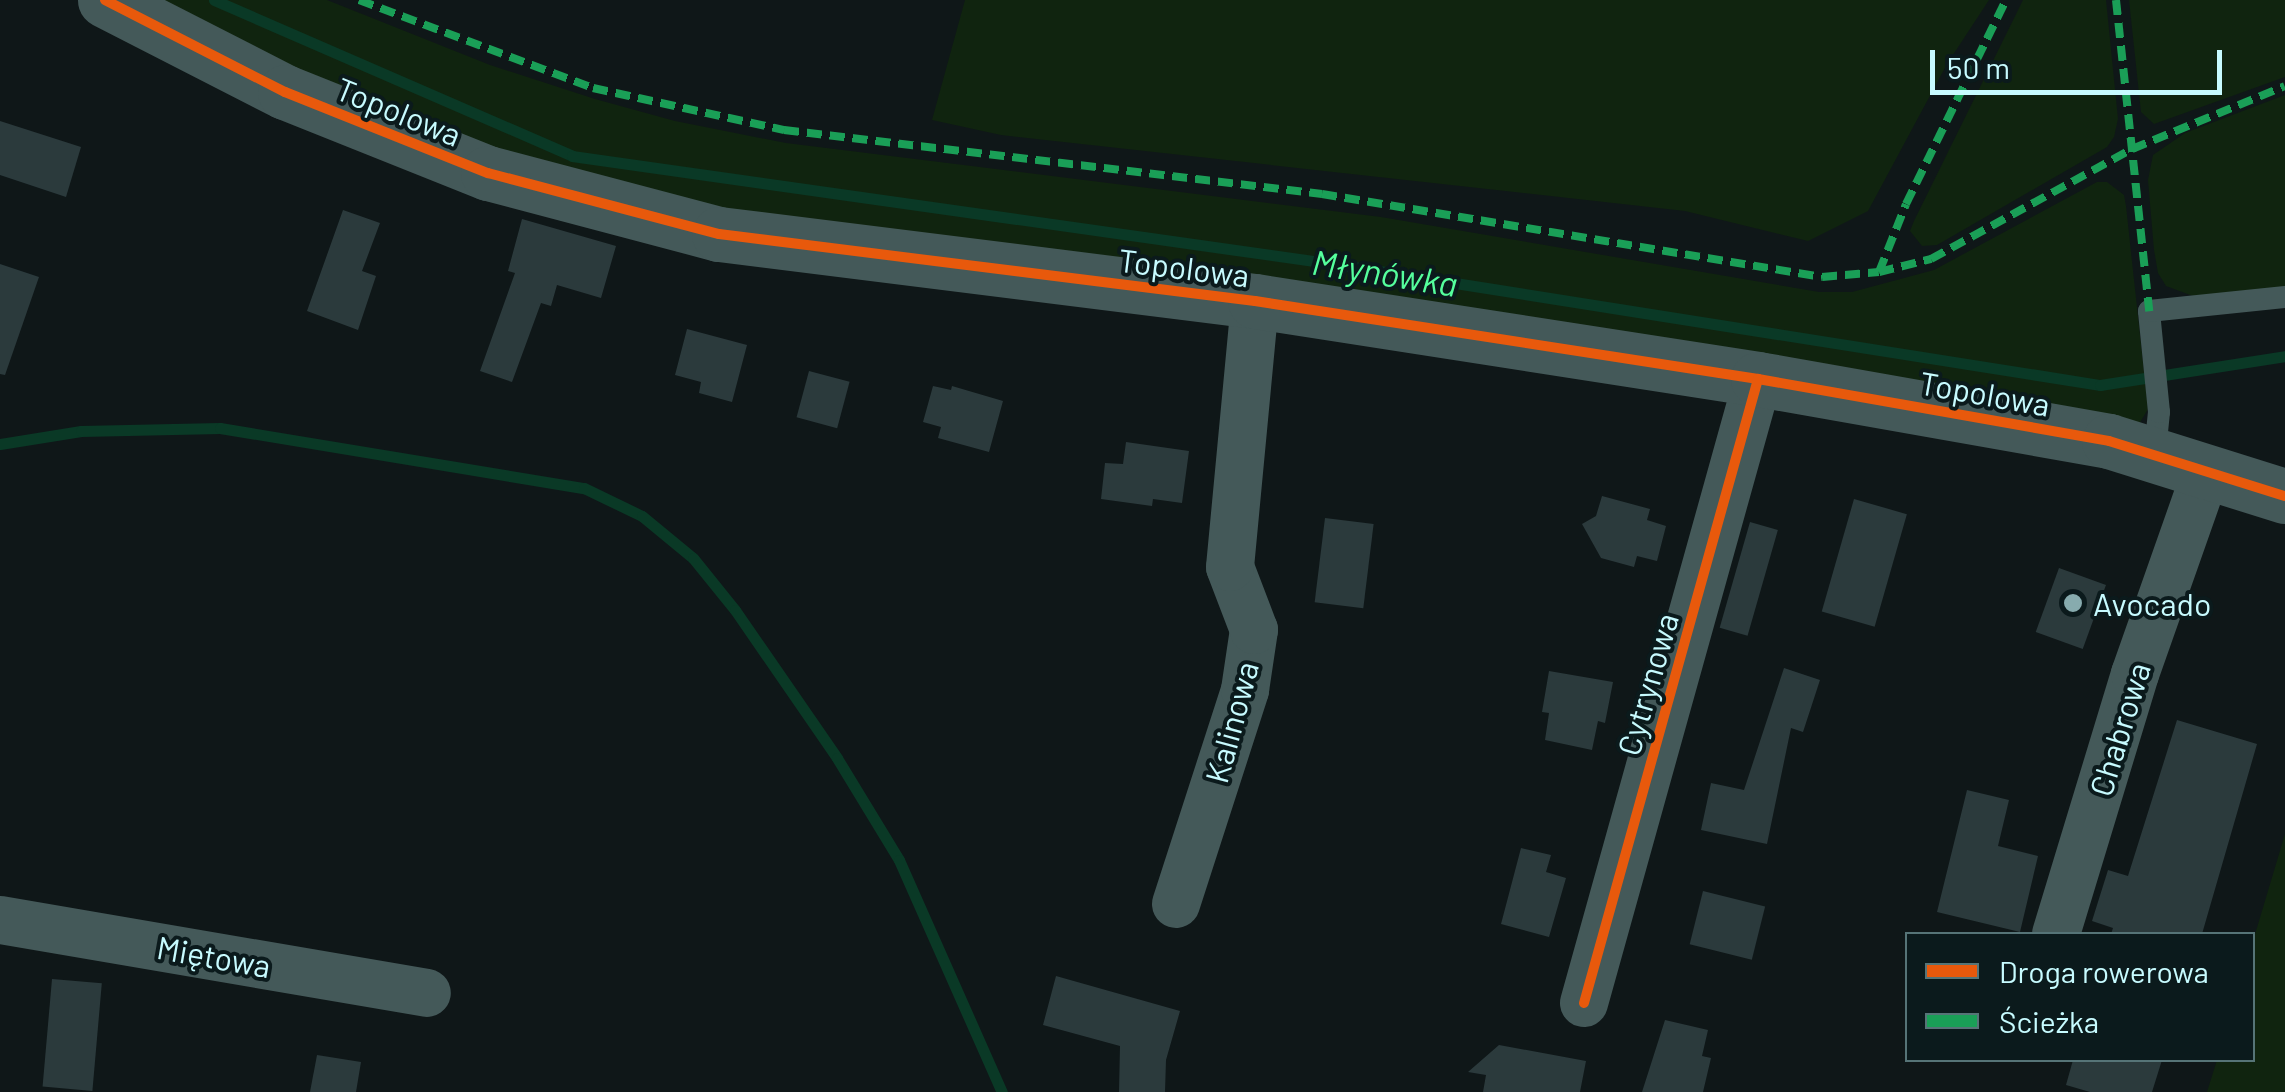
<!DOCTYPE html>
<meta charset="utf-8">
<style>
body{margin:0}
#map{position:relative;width:2285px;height:1092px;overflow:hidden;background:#0f1718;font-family:Barlow,sans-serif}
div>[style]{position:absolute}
.green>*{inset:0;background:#10240f}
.stream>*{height:11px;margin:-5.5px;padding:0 5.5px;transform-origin:5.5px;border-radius:5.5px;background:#0a3926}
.building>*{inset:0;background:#2b3a3c;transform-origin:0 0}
.service>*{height:22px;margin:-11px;padding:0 11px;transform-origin:11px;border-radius:11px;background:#445959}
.minor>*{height:48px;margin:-24px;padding:0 24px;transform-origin:24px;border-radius:24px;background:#445959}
.tertiary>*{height:55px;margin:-27.5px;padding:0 27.5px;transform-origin:27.5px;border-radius:27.5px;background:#445959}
.quiet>*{height:8px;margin-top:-4px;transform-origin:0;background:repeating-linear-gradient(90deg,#1a9f57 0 15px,transparent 0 23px)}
.cycleway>*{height:10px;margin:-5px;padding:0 5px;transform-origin:5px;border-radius:5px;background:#e8590c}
.dots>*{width:28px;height:28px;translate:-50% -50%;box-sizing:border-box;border:5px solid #0b1a1c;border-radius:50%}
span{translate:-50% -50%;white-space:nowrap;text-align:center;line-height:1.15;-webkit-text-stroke:8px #0b1a1c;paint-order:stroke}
.street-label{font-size:32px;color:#c7fbff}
.poi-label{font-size:32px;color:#c7fbff}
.left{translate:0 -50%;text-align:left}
.water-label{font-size:35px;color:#55ff9d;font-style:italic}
.legend{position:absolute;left:1905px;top:932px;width:350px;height:130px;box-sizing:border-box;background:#0b1a1c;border:2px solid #567477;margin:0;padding:12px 18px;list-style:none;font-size:30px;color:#c7fbff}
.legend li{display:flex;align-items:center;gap:20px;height:50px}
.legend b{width:50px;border:2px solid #567477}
.scale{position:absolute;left:1930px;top:50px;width:292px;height:45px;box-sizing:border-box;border:5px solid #c7fbff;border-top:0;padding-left:12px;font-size:30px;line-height:35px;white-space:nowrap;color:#c7fbff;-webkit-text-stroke:8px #0b1a1c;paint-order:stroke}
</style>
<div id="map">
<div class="green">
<i style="clip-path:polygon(157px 0,327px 0,490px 65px,595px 99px,675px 121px,786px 143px,1381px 217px,1819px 292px,1852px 292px,1934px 270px,2097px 182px,2107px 182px,2124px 195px,2126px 206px,2148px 409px,2139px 424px,789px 225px,485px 154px,284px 64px)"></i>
<i style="clip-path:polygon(965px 0,1989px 0,1947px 64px,1868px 211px,1808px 241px,1685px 211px,1001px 135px,932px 120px)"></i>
<i style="clip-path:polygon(2023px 0,2106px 0,2118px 119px,2114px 137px,2107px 147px,1937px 245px,1922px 246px,1910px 231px,1914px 221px)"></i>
<i style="clip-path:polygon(2129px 0,2285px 0,2285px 77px,2154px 124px,2141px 112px)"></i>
<i style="clip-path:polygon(2285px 95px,2285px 289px,2193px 296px,2166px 286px,2158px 273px,2154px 250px,2148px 180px,2153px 155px,2185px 133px)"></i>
<i style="clip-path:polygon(2285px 834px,2285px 1092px,2207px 1092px,2217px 1060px,2252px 1060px,2253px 941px)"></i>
</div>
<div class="stream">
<i style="left:214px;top:0;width:391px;rotate:23.5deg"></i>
<i style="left:572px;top:156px;width:771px;rotate:8.06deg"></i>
<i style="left:1335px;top:264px;width:775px;rotate:8.99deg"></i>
<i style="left:2100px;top:385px;width:187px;rotate:-8.9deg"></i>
<i style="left:0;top:444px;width:82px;rotate:-9.1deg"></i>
<i style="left:81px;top:431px;width:139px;rotate:-1.2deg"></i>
<i style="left:220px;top:428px;width:369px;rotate:9.4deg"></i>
<i style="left:584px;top:488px;width:64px;rotate:25.8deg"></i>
<i style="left:642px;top:516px;width:66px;rotate:39.5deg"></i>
<i style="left:693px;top:558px;width:67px;rotate:51.1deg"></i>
<i style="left:735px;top:610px;width:180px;rotate:55.4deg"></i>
<i style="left:837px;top:758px;width:119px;rotate:58.7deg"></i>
<i style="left:899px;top:860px;width:254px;rotate:66.1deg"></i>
</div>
<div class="building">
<i style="clip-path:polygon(0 121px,81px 147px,66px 197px,0 175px)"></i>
<i style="clip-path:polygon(343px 210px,380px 223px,362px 271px,376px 276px,358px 330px,307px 311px)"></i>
<i style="clip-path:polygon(522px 219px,616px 246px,601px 298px,557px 285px,551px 306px,541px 303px,512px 382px,480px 371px,515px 273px,508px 271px)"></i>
<i style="clip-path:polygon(0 264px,39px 277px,5px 375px,0 374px)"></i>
<i style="clip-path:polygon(687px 329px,747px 345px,732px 402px,699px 393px,701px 382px,675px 375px)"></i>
<i style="left:809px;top:371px;width:42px;height:48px;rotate:15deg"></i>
<i style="clip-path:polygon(933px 386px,951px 390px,952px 386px,1003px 401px,989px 452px,938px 438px,941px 427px,923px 422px)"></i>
<i style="clip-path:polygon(1126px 442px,1189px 451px,1182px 503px,1153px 499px,1152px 506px,1101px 499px,1105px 463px,1123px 464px)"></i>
<i style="clip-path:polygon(1602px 496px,1650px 509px,1647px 520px,1666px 526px,1657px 561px,1637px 556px,1634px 567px,1601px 558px,1582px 524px,1596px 516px)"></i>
<i style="left:1854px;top:499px;width:55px;height:117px;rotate:16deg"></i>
<i style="left:1325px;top:518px;width:49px;height:85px;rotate:7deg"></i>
<i style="left:1750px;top:522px;width:29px;height:110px;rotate:16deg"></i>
<i style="left:2059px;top:568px;width:50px;height:68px;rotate:20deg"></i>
<i style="clip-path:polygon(1784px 668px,1820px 680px,1803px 732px,1791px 728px,1767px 844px,1701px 830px,1711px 783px,1744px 790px)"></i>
<i style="clip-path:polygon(1549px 671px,1613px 682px,1605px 723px,1598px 721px,1592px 750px,1545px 740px,1549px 713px,1542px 712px)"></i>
<i style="clip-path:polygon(2177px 720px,2257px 744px,2202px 934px,2111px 934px,2113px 928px,2092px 921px,2108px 870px,2128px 876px)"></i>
<i style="clip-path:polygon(1967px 790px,2009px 800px,1998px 846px,2038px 856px,2020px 932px,1937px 912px)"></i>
<i style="clip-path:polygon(1521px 848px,1551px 855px,1546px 872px,1566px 878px,1549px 937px,1501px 924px)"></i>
<i style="left:1703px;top:891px;width:64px;height:55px;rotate:14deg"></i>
<i style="clip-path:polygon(1056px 976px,1180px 1011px,1166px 1060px,1165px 1092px,1119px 1092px,1120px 1046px,1043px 1025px)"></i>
<i style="left:52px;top:979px;width:50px;height:108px;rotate:5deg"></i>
<i style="clip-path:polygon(1665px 1020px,1708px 1030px,1702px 1056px,1711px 1058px,1703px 1092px,1642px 1092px)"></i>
<i style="clip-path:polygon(1499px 1045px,1586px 1061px,1580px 1092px,1483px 1092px,1486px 1075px,1468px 1072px)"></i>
<i style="clip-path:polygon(317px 1055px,361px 1062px,356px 1092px,310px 1092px)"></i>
<i style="clip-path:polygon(2073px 1060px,2162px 1060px,2152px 1092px,2090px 1092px,2066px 1085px)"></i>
</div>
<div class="service">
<i style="left:2155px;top:452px;width:40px;rotate:-84.3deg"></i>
<i style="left:2159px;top:412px;width:101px;rotate:-95.7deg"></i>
<i style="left:2149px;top:311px;width:137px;rotate:-5.9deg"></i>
</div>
<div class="minor">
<i style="left:1176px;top:904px;width:225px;rotate:-72.1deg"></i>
<i style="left:1245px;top:690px;width:61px;rotate:-81.5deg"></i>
<i style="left:1254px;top:630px;width:67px;rotate:-110.9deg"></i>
<i style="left:1230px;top:567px;width:267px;rotate:-84.6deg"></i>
<i style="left:0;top:920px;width:433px;rotate:9.7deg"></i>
<i style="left:2056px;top:934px;width:272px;rotate:-73.1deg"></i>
<i style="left:2135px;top:674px;width:217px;rotate:-70.6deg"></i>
<i style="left:1584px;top:1003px;width:648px;rotate:-74.42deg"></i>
</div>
<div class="tertiary">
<i style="left:105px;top:0;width:202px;rotate:27.1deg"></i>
<i style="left:285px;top:92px;width:219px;rotate:21.8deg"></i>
<i style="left:488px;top:173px;width:239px;rotate:14.8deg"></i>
<i style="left:719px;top:234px;width:540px;rotate:7.13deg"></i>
<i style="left:1255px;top:301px;width:509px;rotate:8.81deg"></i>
<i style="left:1758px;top:379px;width:356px;rotate:10deg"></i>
<i style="left:2109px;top:441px;width:184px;rotate:17.4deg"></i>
</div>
<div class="quiet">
<i style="left:359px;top:0;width:250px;rotate:20.6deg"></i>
<i style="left:593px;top:88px;width:196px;rotate:12.4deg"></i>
<i style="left:784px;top:130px;width:542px;rotate:6.78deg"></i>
<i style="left:1322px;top:194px;width:507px;rotate:9.43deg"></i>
<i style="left:1822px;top:277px;width:57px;rotate:-5deg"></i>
<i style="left:1879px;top:272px;width:54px;rotate:-14deg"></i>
<i style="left:1931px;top:259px;width:229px;rotate:-28.7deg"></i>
<i style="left:2132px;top:149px;width:165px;rotate:-22.4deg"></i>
<i style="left:2116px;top:0;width:313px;rotate:83.9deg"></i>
<i style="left:1879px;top:272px;width:73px;rotate:-68.3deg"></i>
<i style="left:1906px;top:204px;width:227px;rotate:-63.9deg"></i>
</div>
<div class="cycleway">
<i style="left:105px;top:0;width:202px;rotate:27.1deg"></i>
<i style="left:285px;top:92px;width:219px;rotate:21.8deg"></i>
<i style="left:488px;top:173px;width:239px;rotate:14.8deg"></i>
<i style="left:719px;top:234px;width:540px;rotate:7.13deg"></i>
<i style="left:1255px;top:301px;width:509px;rotate:8.81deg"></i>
<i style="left:1758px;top:379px;width:356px;rotate:10deg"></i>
<i style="left:2109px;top:441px;width:184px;rotate:17.4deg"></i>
<i style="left:1584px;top:1003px;width:648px;rotate:-74.42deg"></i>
</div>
<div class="dots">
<i style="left:2073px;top:603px;background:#87abae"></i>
</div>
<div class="street-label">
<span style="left:399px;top:111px;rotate:22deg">Topolowa</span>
<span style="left:1184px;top:267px;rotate:7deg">Topolowa</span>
<span style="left:1985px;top:393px;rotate:10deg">Topolowa</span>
<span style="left:1647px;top:684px;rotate:-74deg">Cytrynowa</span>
<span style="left:1231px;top:722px;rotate:-75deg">Kalinowa</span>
<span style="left:2119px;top:729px;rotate:-73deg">Chabrowa</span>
<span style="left:214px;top:956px;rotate:10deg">Miętowa</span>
</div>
<div class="poi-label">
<span class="left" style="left:2093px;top:603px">Avocado</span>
</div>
<div class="water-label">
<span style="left:1385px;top:272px;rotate:9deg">Młynówka</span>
</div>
<ul class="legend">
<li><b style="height:12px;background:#e8590c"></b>Droga rowerowa</li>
<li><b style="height:12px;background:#1a9f57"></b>Ścieżka</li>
</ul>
<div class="scale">50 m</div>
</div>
